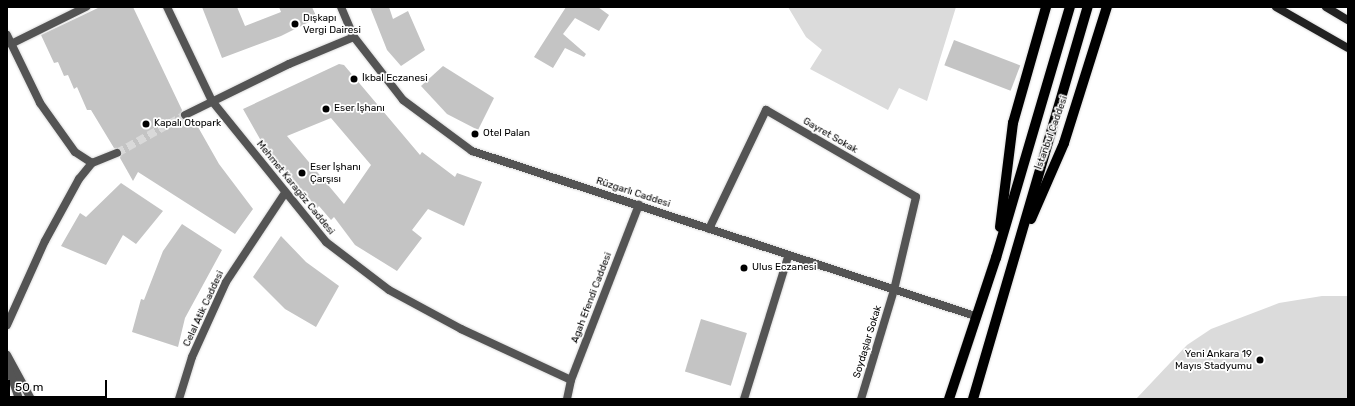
<!DOCTYPE html>
<meta charset="utf-8">
<style>
body{margin:0}
#map{position:relative;width:1355px;height:406px;overflow:hidden;background:#fff;font-family:Rubik,sans-serif}
div>[style]{position:absolute}
.green>*{inset:0;background:#dbdbdb}
.building>*{inset:0;background:#c4c4c4;transform-origin:0 0}
.tertiary-tunnel>*{height:8px;margin-top:-4px;transform-origin:0;background:repeating-linear-gradient(90deg,#d9d9d9 0 8px,transparent 0 12px)}
.roads{filter:drop-shadow(0 0 1px #dbdbdb) drop-shadow(0 0 1px #dbdbdb)}
.minor>*{height:8px;margin:-4px;padding:0 4px;transform-origin:4px;border-radius:4px;background:#545454}
.tertiary>*{height:8px;margin:-4px;padding:0 4px;transform-origin:4px;border-radius:4px;background:#545454}
.secondary>*{height:8px;margin:-4px;padding:0 4px;transform-origin:4px;border-radius:4px;background:#212121}
.primary>*{height:10px;margin:-5px;padding:0 5px;transform-origin:5px;border-radius:5px;background:#000}
.dots>*{width:11px;height:11px;translate:-50% -50%;box-sizing:border-box;border:2px solid #fff;border-radius:50%}
span{translate:-50% -50%;white-space:nowrap;text-align:center;line-height:1.15;-webkit-text-stroke:3.5px #fff;paint-order:stroke}
.poi-label{font-size:10px;color:#000}
.left{translate:0 -50%;text-align:left}
.right{translate:-100% -50%;text-align:right}
.street-label{font-size:10px;color:#000}
.frame{position:absolute;inset:0;border:8px solid #000;pointer-events:none}
.scale{position:absolute;left:8px;top:380px;width:99px;height:18px;box-sizing:border-box;border:2px solid #000;border-top:0;padding-left:5px;font-size:12px;line-height:14px;white-space:nowrap;color:#000;-webkit-text-stroke:3px #fff;paint-order:stroke}
</style>
<div id="map">
<div class="green">
<i style="clip-path:polygon(788px 7px,956px 7px,927px 101px,899px 88px,888px 110px,810px 69px,822px 50px,806px 37px)"></i>
<i style="clip-path:polygon(1322px 296px,1348px 296px,1348px 399px,1136px 399px,1187px 345px,1211px 329px,1279px 303px)"></i>
</div>
<div class="building">
<i style="clip-path:polygon(100px 7px,133px 7px,182px 110px,180px 118px,198px 127px,219px 164px,253px 209px,235px 234px,138px 172px,133px 181px,120px 158px,122px 151px,114px 148px,91px 110px,87px 110px,77px 87px,74px 89px,68px 75px,64px 76px,58px 62px,54px 63px,41px 35px)"></i>
<i style="clip-path:polygon(202px 7px,237px 7px,245px 26px,281px 12px,279px 7px,312px 7px,317px 18px,281px 36px,222px 58px)"></i>
<i style="clip-path:polygon(370px 7px,389px 7px,393px 19px,408px 11px,425px 50px,401px 66px,387px 50px)"></i>
<i style="clip-path:polygon(566px 7px,598px 7px,609px 15px,599px 31px,575px 18px,563px 34px,586px 54px,584px 57px,565px 48px,553px 68px,534px 57px)"></i>
<i style="left:954px;top:40px;width:71px;height:27px;rotate:21deg"></i>
<i style="clip-path:polygon(evenodd,339px 64px,344px 65px,420px 155px,422px 152px,455px 177px,457px 173px,482px 182px,464px 226px,428px 209px,412px 230px,422px 238px,397px 271px,355px 245px,334px 217px,331px 220px,319px 206px,317px 208px,264px 146px,243px 109px,339px 64px,331px 118px,371px 165px,344px 204px,287px 136px,331px 118px)"></i>
<i style="clip-path:polygon(443px 66px,494px 98px,478px 130px,447px 114px,421px 86px)"></i>
<i style="clip-path:polygon(121px 183px,163px 211px,136px 244px,123px 235px,106px 265px,61px 246px,80px 213px,86px 217px)"></i>
<i style="clip-path:polygon(182px 224px,222px 250px,185px 318px,178px 347px,132px 332px,141px 299px,144px 300px,163px 251px)"></i>
<i style="clip-path:polygon(281px 236px,306px 262px,339px 286px,316px 327px,285px 309px,253px 277px)"></i>
<i style="left:701px;top:319px;width:48px;height:55px;rotate:17deg"></i>
</div>
<div class="tertiary-tunnel">
<i style="left:117px;top:153px;width:78px;rotate:-29.2deg"></i>
</div>
<div class="roads">
<div class="minor">
<i style="left:167px;top:7px;width:104px;rotate:64.4deg"></i>
<i style="left:212px;top:101px;width:181px;rotate:51deg"></i>
<i style="left:326px;top:242px;width:79px;rotate:37.3deg"></i>
<i style="left:389px;top:290px;width:82px;rotate:28.4deg"></i>
<i style="left:461px;top:329px;width:121px;rotate:24.9deg"></i>
<i style="left:7px;top:35px;width:76px;rotate:64.1deg"></i>
<i style="left:40px;top:103px;width:60px;rotate:54.5deg"></i>
<i style="left:75px;top:152px;width:20px;rotate:33deg"></i>
<i style="left:11px;top:44px;width:84px;rotate:-26.3deg"></i>
<i style="left:709px;top:229px;width:132px;rotate:-64.4deg"></i>
<i style="left:766px;top:110px;width:173px;rotate:30.1deg"></i>
<i style="left:916px;top:197px;width:96px;rotate:103.3deg"></i>
<i style="left:894px;top:290px;width:114px;rotate:106.8deg"></i>
<i style="left:179px;top:399px;width:44px;rotate:-72.8deg"></i>
<i style="left:192px;top:357px;width:82px;rotate:-65.6deg"></i>
<i style="left:226px;top:282px;width:107px;rotate:-56.5deg"></i>
<i style="left:567px;top:399px;width:19px;rotate:-78deg"></i>
<i style="left:571px;top:380px;width:188px;rotate:-68.8deg"></i>
<i style="left:744px;top:399px;width:149px;rotate:-72.8deg"></i>
</div>
<div class="tertiary">
<i style="left:341px;top:7px;width:33px;rotate:67deg"></i>
<i style="left:354px;top:37px;width:80px;rotate:52.1deg"></i>
<i style="left:403px;top:100px;width:86px;rotate:36.5deg"></i>
<i style="left:472px;top:151px;width:529px;rotate:18.16deg"></i>
<i style="left:185px;top:115px;width:116px;rotate:-26.1deg"></i>
<i style="left:289px;top:64px;width:70px;rotate:-22.6deg"></i>
<i style="left:7px;top:325px;width:92px;rotate:-65.7deg"></i>
<i style="left:45px;top:241px;width:71px;rotate:-61.3deg"></i>
<i style="left:79px;top:179px;width:21px;rotate:-51deg"></i>
<i style="left:92px;top:163px;width:27px;rotate:-22deg"></i>
<i style="left:7px;top:355px;width:50px;rotate:61.4deg"></i>
<i style="left:7px;top:364px;width:37px;rotate:71deg"></i>
</div>
<div class="secondary">
<i style="left:1276px;top:7px;width:83px;rotate:29.7deg"></i>
<i style="left:1326px;top:7px;width:26px;rotate:31deg"></i>
</div>
<div class="primary">
<i style="left:1031px;top:219px;width:83px;rotate:-66.5deg"></i>
<i style="left:1064px;top:143px;width:143px;rotate:-72.5deg"></i>
<i style="left:1000px;top:227px;width:105px;rotate:-82.9deg"></i>
<i style="left:1013px;top:123px;width:121px;rotate:-74.1deg"></i>
<i style="left:949px;top:399px;width:149px;rotate:-71.6deg"></i>
<i style="left:996px;top:258px;width:262px;rotate:-73.6deg"></i>
<i style="left:973px;top:399px;width:409px;rotate:-73.7deg"></i>
</div>
</div>
<div class="dots">
<i style="left:295px;top:24px;background:#000"></i>
<i style="left:354px;top:79px;background:#000"></i>
<i style="left:326px;top:109px;background:#000"></i>
<i style="left:146px;top:124px;background:#000"></i>
<i style="left:475px;top:134px;background:#000"></i>
<i style="left:302px;top:173px;background:#000"></i>
<i style="left:744px;top:268px;background:#000"></i>
<i style="left:1260px;top:360px;background:#000"></i>
</div>
<div class="poi-label">
<span class="left" style="left:303px;top:24px">Dışkapı<br>Vergi Dairesi</span>
<span class="left" style="left:362px;top:79px">İkbal Eczanesi</span>
<span class="left" style="left:334px;top:109px">Eser İşhanı</span>
<span class="left" style="left:154px;top:124px">Kapalı Otopark</span>
<span class="left" style="left:483px;top:134px">Otel Palan</span>
<span class="left" style="left:310px;top:173px">Eser İşhanı<br>Çarşısı</span>
<span class="left" style="left:752px;top:268px">Ulus Eczanesi</span>
<span class="right" style="left:1252px;top:360px">Yeni Ankara 19<br>Mayıs Stadyumu</span>
</div>
<div class="street-label">
<span style="left:1052px;top:133px;rotate:-70deg">İstanbul Caddesi</span>
<span style="left:830px;top:136px;rotate:30deg">Gayret Sokak</span>
<span style="left:295px;top:188px;rotate:51deg">Mehmet Karagöz Caddesi</span>
<span style="left:633px;top:193px;rotate:18deg">Rüzgarlı Caddesi</span>
<span style="left:592px;top:298px;rotate:-69deg">Agah Efendi Caddesi</span>
<span style="left:204px;top:309px;rotate:-65deg">Celal Atik Caddesi</span>
<span style="left:868px;top:342px;rotate:-73deg">Soydaşlar Sokak</span>
</div>
<div class="frame"></div>
<div class="scale">50 m</div>
</div>
